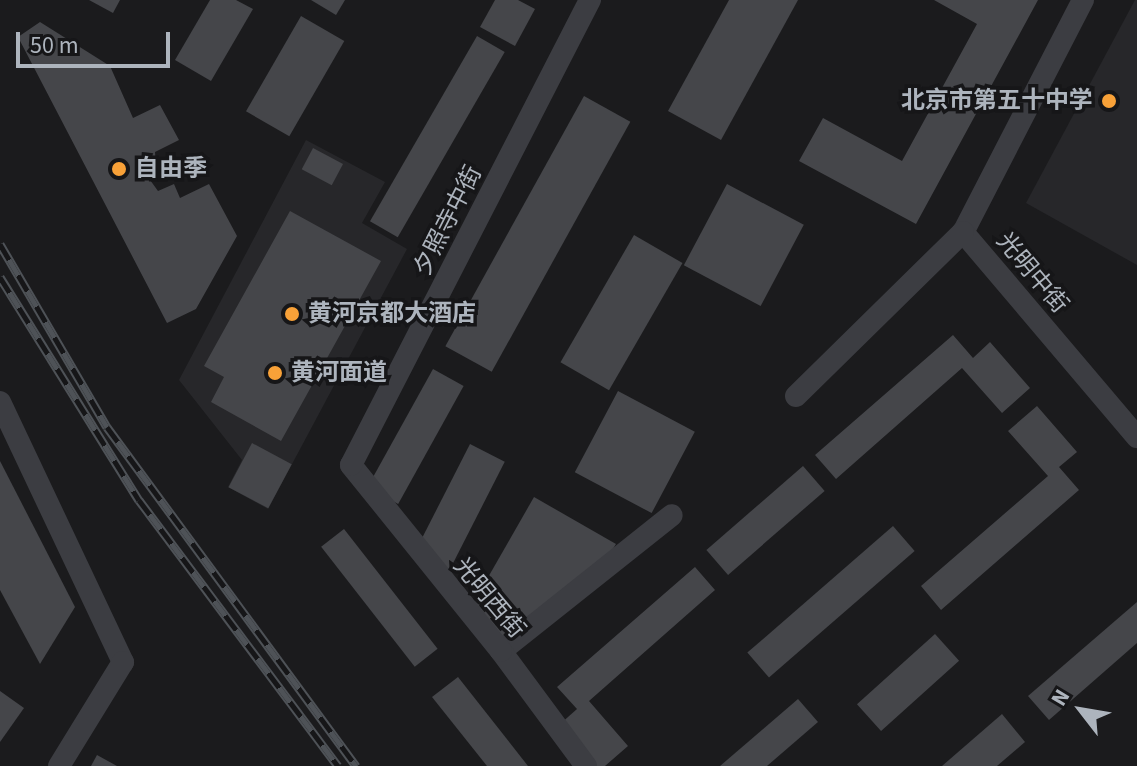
<!DOCTYPE html>
<meta charset="utf-8">
<style>
body{margin:0}
#map{position:relative;width:1137px;height:766px;overflow:hidden;background:#1b1b1d;font-family:"Source Sans 3","Noto Sans SC",sans-serif}
div>[style]{position:absolute}
.built>*{inset:0;background:#27272a}
.building>*{inset:0;background:#45464a;transform-origin:0 0}
.street>*{height:22px;margin:-11px;padding:0 11px;transform-origin:11px;border-radius:11px;background:#3c3d42}
.rail>*{height:9px;margin-top:-4.5px;transform-origin:0;background:repeating-linear-gradient(90deg,#161618 0 18px,#4e5257 0 36px);box-sizing:border-box;border-block:2px solid #4e5257}
.dots>*{width:22px;height:22px;translate:-50% -50%;box-sizing:border-box;border:4px solid #161618;border-radius:50%}
span{translate:-50% -50%;white-space:nowrap;text-align:center;line-height:1.15;-webkit-text-stroke:7px #161618;paint-order:stroke}
.poi-label{font-size:24px;color:#adb4bd;font-weight:700}
.right{translate:-100% -50%;text-align:right}
.left{translate:0 -50%;text-align:left}
.street-label{font-size:24px;color:#adb4bd}
.north{position:absolute;left:1041px;top:670px;width:80px;height:80px;-webkit-text-stroke:6px #161618;paint-order:stroke;rotate:301deg;font-size:22px;font-weight:700;line-height:32px;text-align:center;color:#adb4bd}
.north::after{content:'';display:block;margin:auto;width:28px;height:36px;background:#adb4bd;clip-path:polygon(50% 0,100% 100%,50% 72%,0 100%)}
.scale{position:absolute;left:16px;top:32px;width:154px;height:36px;box-sizing:border-box;border:4px solid #adb4bd;border-top:0;padding-left:10px;font-size:24px;line-height:28px;white-space:nowrap;color:#adb4bd;-webkit-text-stroke:6px #161618;paint-order:stroke}
</style>
<div id="map">
<div class="built">
<i style="clip-path:polygon(1135px 0,1137px 0,1137px 265px,1026px 203px)"></i>
<i style="clip-path:polygon(306px 140px,385px 182px,362px 223px,407px 249px,268px 509px,228px 487px,242px 460px,179px 380px)"></i>
</div>
<div class="building">
<i style="clip-path:polygon(89px 0,120px 0,113px 13px)"></i>
<i style="clip-path:polygon(210px 0,236px 0,253px 9px,211px 81px,175px 60px)"></i>
<i style="clip-path:polygon(311px 0,345px 0,336px 15px)"></i>
<i style="clip-path:polygon(495px 0,518px 0,535px 9px,515px 46px,480px 27px)"></i>
<i style="clip-path:polygon(729px 0,798px 0,721px 140px,668px 111px)"></i>
<i style="clip-path:polygon(934px 0,1038px 0,916px 224px,799px 161px,823px 118px,902px 161px,977px 24px)"></i>
<i style="left:301px;top:16px;width:50px;height:110px;rotate:30deg"></i>
<i style="clip-path:polygon(40px 22px,110px 66px,133px 118px,160px 105px,179px 140px,155px 152px,156px 165px,145px 173px,158px 191px,174px 184px,180px 198px,209px 184px,237px 236px,196px 309px,167px 323px,18px 37px)"></i>
<i style="left:477px;top:36px;width:32px;height:214px;rotate:30deg"></i>
<i style="left:584px;top:96px;width:53px;height:286px;rotate:29deg"></i>
<i style="left:313px;top:148px;width:34px;height:24px;rotate:28deg"></i>
<i style="left:727px;top:184px;width:87px;height:92px;rotate:28deg"></i>
<i style="clip-path:polygon(290px 211px,381px 261px,281px 441px,211px 402px,224px 377px,204px 366px)"></i>
<i style="left:634px;top:235px;width:56px;height:147px;rotate:30deg"></i>
<i style="clip-path:polygon(953px 335px,973px 358px,990px 342px,1030px 388px,1002px 413px,962px 368px,836px 479px,815px 455px)"></i>
<i style="left:433px;top:369px;width:35px;height:135px;rotate:29deg"></i>
<i style="left:618px;top:391px;width:87px;height:92px;rotate:28deg"></i>
<i style="clip-path:polygon(1037px 406px,1077px 452px,1059px 467px,1079px 490px,941px 610px,921px 586px,1048px 476px,1008px 431px)"></i>
<i style="left:252px;top:443px;width:45px;height:50px;rotate:28deg"></i>
<i style="left:470px;top:444px;width:39px;height:121px;rotate:27deg"></i>
<i style="clip-path:polygon(0 461px,75px 607px,40px 664px,0 590px)"></i>
<i style="left:803px;top:466px;width:33px;height:128px;rotate:49deg"></i>
<i style="clip-path:polygon(534px 497px,616px 544px,606px 560px,501px 644px,471px 607px)"></i>
<i style="left:893px;top:526px;width:33px;height:193px;rotate:49deg"></i>
<i style="left:344px;top:529px;width:152px;height:29px;rotate:52deg"></i>
<i style="clip-path:polygon(695px 567px,715px 590px,589px 701px,628px 746px,605px 766px,594px 766px,559px 725px,577px 709px,557px 687px)"></i>
<i style="clip-path:polygon(1137px 602px,1137px 643px,1049px 720px,1028px 696px)"></i>
<i style="left:935px;top:634px;width:36px;height:105px;rotate:48deg"></i>
<i style="clip-path:polygon(458px 677px,528px 766px,487px 766px,432px 697px)"></i>
<i style="clip-path:polygon(0 691px,24px 708px,0 742px)"></i>
<i style="clip-path:polygon(798px 699px,818px 722px,767px 766px,720px 766px)"></i>
<i style="clip-path:polygon(1002px 714px,1025px 742px,997px 766px,942px 766px)"></i>
<i style="clip-path:polygon(97px 755px,117px 766px,91px 766px)"></i>
</div>
<div class="street">
<i style="left:1083px;top:0;width:261px;rotate:117.3deg"></i>
<i style="left:963px;top:232px;width:269px;rotate:49.7deg"></i>
<i style="left:796px;top:396px;width:234px;rotate:-44.5deg"></i>
<i style="left:0;top:402px;width:288px;rotate:64.7deg"></i>
<i style="left:123px;top:662px;width:122px;rotate:121.6deg"></i>
<i style="left:501px;top:651px;width:218px;rotate:-38.5deg"></i>
<i style="left:586px;top:766px;width:143px;rotate:-126.5deg"></i>
<i style="left:501px;top:651px;width:239px;rotate:-128.9deg"></i>
<i style="left:351px;top:465px;width:523px;rotate:-62.8deg"></i>
</div>
<div class="rail">
<i style="left:0;top:244px;width:212px;rotate:59.7deg"></i>
<i style="left:107px;top:427px;width:421px;rotate:53.7deg"></i>
<i style="left:0;top:277px;width:263px;rotate:58.1deg"></i>
<i style="left:139px;top:500px;width:332px;rotate:53.2deg"></i>
</div>
<div class="dots">
<i style="left:1109px;top:101px;background:#f8a138"></i>
<i style="left:119px;top:169px;background:#f8a138"></i>
<i style="left:292px;top:314px;background:#f8a138"></i>
<i style="left:275px;top:373px;background:#f8a138"></i>
</div>
<div class="poi-label">
<span class="right" style="left:1093px;top:101px">北京市第五十中学</span>
<span class="left" style="left:135px;top:169px">自由季</span>
<span class="left" style="left:308px;top:314px">黄河京都大酒店</span>
<span class="left" style="left:291px;top:373px">黄河面道</span>
</div>
<div class="street-label">
<span style="left:448px;top:221px;rotate:-63deg">夕照寺中街</span>
<span style="left:1032px;top:273px;rotate:50deg">光明中街</span>
<span style="left:489px;top:598px;rotate:50deg">光明西街</span>
</div>
<div class="north">N</div>
<div class="scale">50 m</div>
</div>
